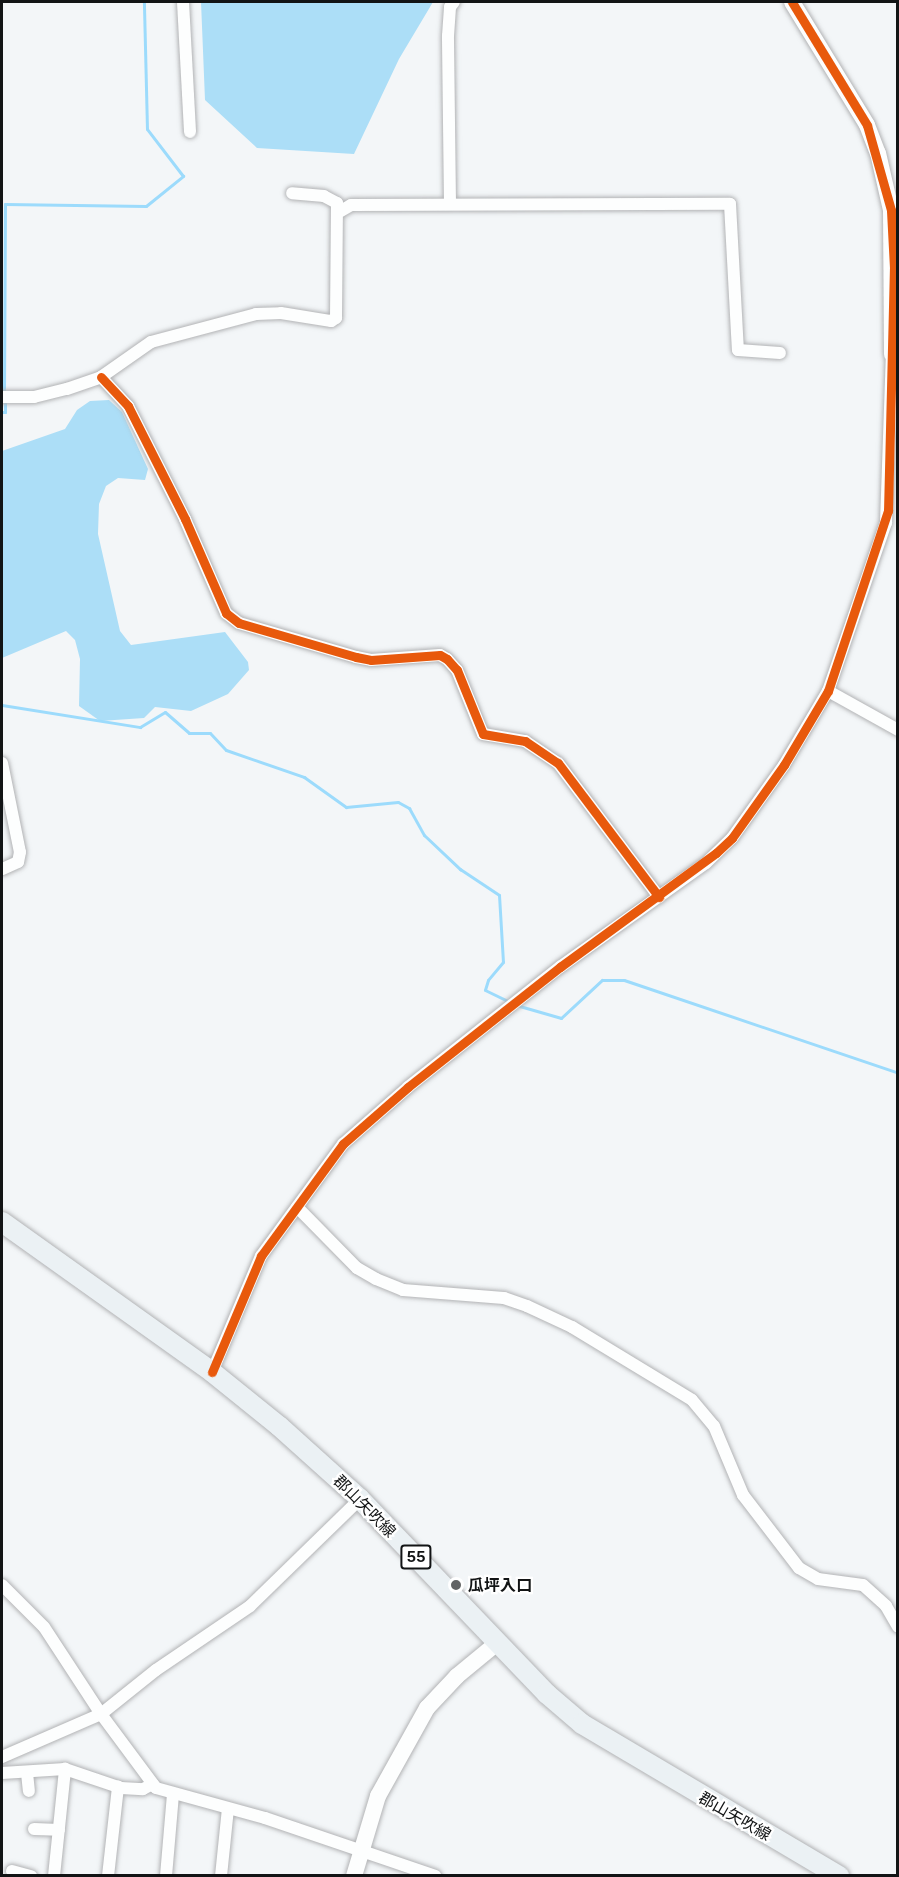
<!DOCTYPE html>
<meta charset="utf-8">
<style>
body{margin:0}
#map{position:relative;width:899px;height:1877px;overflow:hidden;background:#f3f6f8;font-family:Inter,"Noto Sans JP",sans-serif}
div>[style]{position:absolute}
.forest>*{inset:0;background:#acdef7}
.stream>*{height:3px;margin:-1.5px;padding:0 1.5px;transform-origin:1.5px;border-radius:1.5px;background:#9cdbfc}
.roads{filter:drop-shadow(0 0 2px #b2b3b5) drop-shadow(0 0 2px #b2b3b5)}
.street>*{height:12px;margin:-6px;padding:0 6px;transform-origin:6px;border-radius:6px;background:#fdfefe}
.secondary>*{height:16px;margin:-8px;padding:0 8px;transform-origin:8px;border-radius:8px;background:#fdfefe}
.primary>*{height:20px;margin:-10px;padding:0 10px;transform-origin:10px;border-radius:10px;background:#ebf1f4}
.cycleway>*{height:9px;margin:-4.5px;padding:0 4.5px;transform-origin:4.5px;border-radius:4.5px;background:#e8590c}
.dots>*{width:16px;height:16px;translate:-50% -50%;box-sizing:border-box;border:3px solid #fff;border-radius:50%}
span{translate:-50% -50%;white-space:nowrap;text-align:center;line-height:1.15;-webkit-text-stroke:4.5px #fff;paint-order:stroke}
.shield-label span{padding:2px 4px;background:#fff;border:2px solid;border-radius:4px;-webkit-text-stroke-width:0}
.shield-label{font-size:15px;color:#121415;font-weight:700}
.street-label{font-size:16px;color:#121415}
.poi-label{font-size:16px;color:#121415;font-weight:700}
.left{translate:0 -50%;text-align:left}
.frame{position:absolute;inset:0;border:3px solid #121415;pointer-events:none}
</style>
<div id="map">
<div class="forest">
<i style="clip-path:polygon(201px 2px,433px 2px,399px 59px,354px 154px,257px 148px,205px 100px)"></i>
<i style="clip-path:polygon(109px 400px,122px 412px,148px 469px,145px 480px,118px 478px,106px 486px,99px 504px,98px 534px,120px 631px,131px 645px,225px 632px,248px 662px,249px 670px,228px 694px,191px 711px,155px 707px,144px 718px,100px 721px,79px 706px,80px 659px,75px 640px,66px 631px,2px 658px,2px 451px,65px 429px,77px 410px,90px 401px)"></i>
</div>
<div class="stream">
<i style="left:4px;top:394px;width:190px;rotate:-89.7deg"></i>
<i style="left:5px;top:204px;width:141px;rotate:0.8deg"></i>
<i style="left:146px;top:206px;width:48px;rotate:-39deg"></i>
<i style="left:183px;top:176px;width:59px;rotate:-127.5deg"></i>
<i style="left:147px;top:129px;width:127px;rotate:-91.4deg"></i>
<i style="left:2px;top:412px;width:3px"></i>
<i style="left:5px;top:412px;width:12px;rotate:-90deg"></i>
<i style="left:2px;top:705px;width:140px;rotate:9.1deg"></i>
<i style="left:140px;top:727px;width:29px;rotate:-31deg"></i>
<i style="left:165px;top:712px;width:32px;rotate:41deg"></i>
<i style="left:189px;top:733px;width:21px"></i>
<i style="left:210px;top:733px;width:23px;rotate:47deg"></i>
<i style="left:226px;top:750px;width:83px;rotate:19.1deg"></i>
<i style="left:304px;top:777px;width:52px;rotate:35.5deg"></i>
<i style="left:346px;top:807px;width:52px;rotate:-5.5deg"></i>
<i style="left:398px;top:802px;width:13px;rotate:29deg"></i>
<i style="left:409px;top:808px;width:31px;rotate:61deg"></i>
<i style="left:424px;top:835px;width:50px;rotate:43.4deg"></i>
<i style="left:460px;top:869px;width:47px;rotate:33.7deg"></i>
<i style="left:499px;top:895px;width:67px;rotate:86.6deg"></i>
<i style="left:503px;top:962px;width:23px;rotate:130deg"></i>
<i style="left:488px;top:980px;width:10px;rotate:107deg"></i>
<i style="left:485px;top:990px;width:28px;rotate:26deg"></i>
<i style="left:516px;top:1005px;width:47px;rotate:16.1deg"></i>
<i style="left:561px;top:1018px;width:56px;rotate:-42.8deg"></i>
<i style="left:602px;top:980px;width:22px"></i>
<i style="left:624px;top:980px;width:289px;rotate:18.7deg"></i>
</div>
<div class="roads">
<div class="street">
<i style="left:183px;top:2px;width:130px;rotate:86.9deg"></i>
<i style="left:450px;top:204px;width:168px;rotate:-90.7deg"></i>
<i style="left:448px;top:36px;width:29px;rotate:-86deg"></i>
<i style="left:450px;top:7px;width:6px;rotate:-51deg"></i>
<i style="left:339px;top:212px;width:14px;rotate:-30deg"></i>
<i style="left:351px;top:205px;width:379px;rotate:-0.2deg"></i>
<i style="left:730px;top:204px;width:146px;rotate:86.9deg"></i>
<i style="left:738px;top:350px;width:42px;rotate:4.1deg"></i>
<i style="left:101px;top:377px;width:40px;rotate:47deg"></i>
<i style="left:128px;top:406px;width:127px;rotate:63.2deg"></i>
<i style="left:185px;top:519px;width:103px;rotate:66.4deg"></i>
<i style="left:226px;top:613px;width:16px;rotate:38deg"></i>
<i style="left:239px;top:623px;width:122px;rotate:16.2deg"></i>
<i style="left:356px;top:657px;width:15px;rotate:11deg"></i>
<i style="left:371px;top:660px;width:69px;rotate:-4.1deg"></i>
<i style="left:440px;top:655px;width:8px;rotate:30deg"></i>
<i style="left:447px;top:659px;width:15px;rotate:48deg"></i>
<i style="left:457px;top:670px;width:69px;rotate:67.9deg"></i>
<i style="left:483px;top:734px;width:43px;rotate:9.5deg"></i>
<i style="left:525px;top:741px;width:40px;rotate:34deg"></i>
<i style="left:558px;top:763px;width:168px;rotate:53deg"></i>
<i style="left:2px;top:397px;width:32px"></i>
<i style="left:34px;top:397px;width:34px;rotate:-14deg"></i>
<i style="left:67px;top:389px;width:36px;rotate:-19deg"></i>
<i style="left:101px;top:377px;width:61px;rotate:-35deg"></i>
<i style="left:151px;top:342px;width:109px;rotate:-14.9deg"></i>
<i style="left:256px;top:314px;width:25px;rotate:-2deg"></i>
<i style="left:281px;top:313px;width:51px;rotate:9.1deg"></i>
<i style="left:331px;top:321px;width:6px;rotate:-31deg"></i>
<i style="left:336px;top:318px;width:115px;rotate:-89.5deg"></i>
<i style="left:337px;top:203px;width:15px;rotate:-152deg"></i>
<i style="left:324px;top:196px;width:32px;rotate:-175deg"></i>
<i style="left:828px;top:691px;width:80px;rotate:29.1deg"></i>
<i style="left:2px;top:763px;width:91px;rotate:78.6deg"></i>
<i style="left:20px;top:852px;width:10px;rotate:101deg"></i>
<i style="left:18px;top:862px;width:17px;rotate:156deg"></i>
<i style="left:297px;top:1207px;width:86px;rotate:45.5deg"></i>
<i style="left:357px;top:1268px;width:22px;rotate:30deg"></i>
<i style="left:376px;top:1279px;width:29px;rotate:22deg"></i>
<i style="left:403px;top:1290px;width:101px;rotate:4.5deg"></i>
<i style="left:504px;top:1298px;width:24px;rotate:19deg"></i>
<i style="left:527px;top:1306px;width:50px;rotate:25deg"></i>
<i style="left:572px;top:1327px;width:140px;rotate:31.3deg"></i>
<i style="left:692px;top:1400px;width:34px;rotate:50deg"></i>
<i style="left:714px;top:1426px;width:75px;rotate:67.2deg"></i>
<i style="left:743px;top:1495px;width:92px;rotate:52.5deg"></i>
<i style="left:799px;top:1568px;width:22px;rotate:30deg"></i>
<i style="left:818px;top:1579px;width:45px;rotate:7.6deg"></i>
<i style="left:863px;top:1585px;width:31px;rotate:42deg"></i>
<i style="left:886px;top:1606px;width:24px;rotate:60deg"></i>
<i style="left:212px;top:1372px;width:126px;rotate:-67.1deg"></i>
<i style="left:261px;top:1256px;width:139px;rotate:-53.8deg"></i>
<i style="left:343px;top:1144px;width:86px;rotate:-41.2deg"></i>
<i style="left:408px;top:1087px;width:194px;rotate:-38.3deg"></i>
<i style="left:560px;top:967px;width:179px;rotate:-35.5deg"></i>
<i style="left:706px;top:863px;width:36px;rotate:-44deg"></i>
<i style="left:732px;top:838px;width:90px;rotate:-54.5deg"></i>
<i style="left:784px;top:765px;width:86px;rotate:-59.3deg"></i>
<i style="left:828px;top:691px;width:178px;rotate:-71deg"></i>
<i style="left:886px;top:523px;width:169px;rotate:-88deg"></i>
<i style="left:2px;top:1585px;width:59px;rotate:45deg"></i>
<i style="left:44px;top:1627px;width:104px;rotate:56.8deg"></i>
<i style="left:101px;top:1714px;width:92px;rotate:53.4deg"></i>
<i style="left:156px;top:1788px;width:113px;rotate:15.4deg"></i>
<i style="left:265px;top:1818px;width:180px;rotate:18.8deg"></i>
<i style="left:2px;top:1757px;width:108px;rotate:-23.5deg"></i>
<i style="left:101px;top:1714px;width:70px;rotate:-38.7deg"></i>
<i style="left:156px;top:1670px;width:114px;rotate:-34.2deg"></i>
<i style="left:250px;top:1606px;width:153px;rotate:-44.2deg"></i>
<i style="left:2px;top:1773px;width:63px;rotate:-3.6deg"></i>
<i style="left:65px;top:1769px;width:59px;rotate:18.7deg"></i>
<i style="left:121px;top:1788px;width:22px;rotate:3deg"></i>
<i style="left:143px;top:1789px;width:11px;rotate:-27deg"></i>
<i style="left:27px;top:1773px;width:18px;rotate:84deg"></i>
<i style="left:34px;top:1829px;width:25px;rotate:2deg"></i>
<i style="left:12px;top:1871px;width:20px;rotate:15deg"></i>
<i style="left:54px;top:1876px;width:108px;rotate:-84.1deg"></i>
<i style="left:108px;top:1876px;width:90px;rotate:-83.6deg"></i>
<i style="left:166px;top:1876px;width:82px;rotate:-85.1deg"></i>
<i style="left:221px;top:1876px;width:68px;rotate:-84.1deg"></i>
</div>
<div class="secondary">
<i style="left:792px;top:2px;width:144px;rotate:58.6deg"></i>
<i style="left:867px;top:125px;width:30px;rotate:69deg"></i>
<i style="left:878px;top:153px;width:58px;rotate:77.2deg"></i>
<i style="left:891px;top:210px;width:144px;rotate:89.6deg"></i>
<i style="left:354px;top:1876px;width:84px;rotate:-73.3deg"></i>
<i style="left:378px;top:1796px;width:101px;rotate:-60.9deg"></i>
<i style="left:427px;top:1708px;width:44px;rotate:-46.8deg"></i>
<i style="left:457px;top:1676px;width:52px;rotate:-39.5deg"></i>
</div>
<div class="primary">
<i style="left:2px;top:1222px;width:258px;rotate:35.5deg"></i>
<i style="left:212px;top:1372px;width:86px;rotate:38.9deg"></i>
<i style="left:279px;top:1426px;width:109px;rotate:42deg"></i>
<i style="left:360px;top:1499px;width:270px;rotate:46.2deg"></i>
<i style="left:547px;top:1694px;width:46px;rotate:40.6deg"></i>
<i style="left:582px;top:1724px;width:299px;rotate:30.6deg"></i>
</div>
</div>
<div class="cycleway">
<i style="left:101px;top:377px;width:40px;rotate:47deg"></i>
<i style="left:128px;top:406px;width:127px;rotate:63.2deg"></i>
<i style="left:185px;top:519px;width:103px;rotate:66.4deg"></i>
<i style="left:226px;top:613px;width:16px;rotate:38deg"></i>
<i style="left:239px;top:623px;width:122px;rotate:16.2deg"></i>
<i style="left:356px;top:657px;width:15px;rotate:11deg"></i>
<i style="left:371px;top:660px;width:69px;rotate:-4.1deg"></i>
<i style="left:440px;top:655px;width:8px;rotate:30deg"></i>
<i style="left:447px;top:659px;width:15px;rotate:48deg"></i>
<i style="left:457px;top:670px;width:69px;rotate:67.9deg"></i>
<i style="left:483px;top:734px;width:43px;rotate:9.5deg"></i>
<i style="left:525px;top:741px;width:40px;rotate:34deg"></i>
<i style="left:558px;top:763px;width:168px;rotate:53deg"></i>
<i style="left:212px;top:1372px;width:126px;rotate:-67.1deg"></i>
<i style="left:261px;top:1256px;width:139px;rotate:-53.8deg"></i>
<i style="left:343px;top:1144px;width:86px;rotate:-41.2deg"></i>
<i style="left:408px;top:1087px;width:194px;rotate:-38.3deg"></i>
<i style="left:560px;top:967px;width:193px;rotate:-36.2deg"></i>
<i style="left:716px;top:853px;width:22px;rotate:-43deg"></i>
<i style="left:732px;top:838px;width:90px;rotate:-54.5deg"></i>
<i style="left:784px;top:765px;width:86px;rotate:-59.3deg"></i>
<i style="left:828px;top:691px;width:190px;rotate:-71.6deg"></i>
<i style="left:888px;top:511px;width:243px;rotate:-88.6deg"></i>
<i style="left:894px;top:268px;width:58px;rotate:-93deg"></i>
<i style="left:891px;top:210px;width:88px;rotate:-105.8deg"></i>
<i style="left:867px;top:125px;width:144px;rotate:-121.4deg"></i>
</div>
<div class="dots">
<i style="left:456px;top:1585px;background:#616364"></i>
</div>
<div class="shield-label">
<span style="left:416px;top:1557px">55</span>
</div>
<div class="street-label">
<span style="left:365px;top:1506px;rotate:45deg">郡山矢吹線</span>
<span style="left:735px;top:1816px;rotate:30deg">郡山矢吹線</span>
</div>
<div class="poi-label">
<span class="left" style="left:468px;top:1585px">瓜坪入口</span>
</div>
<div class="frame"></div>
</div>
